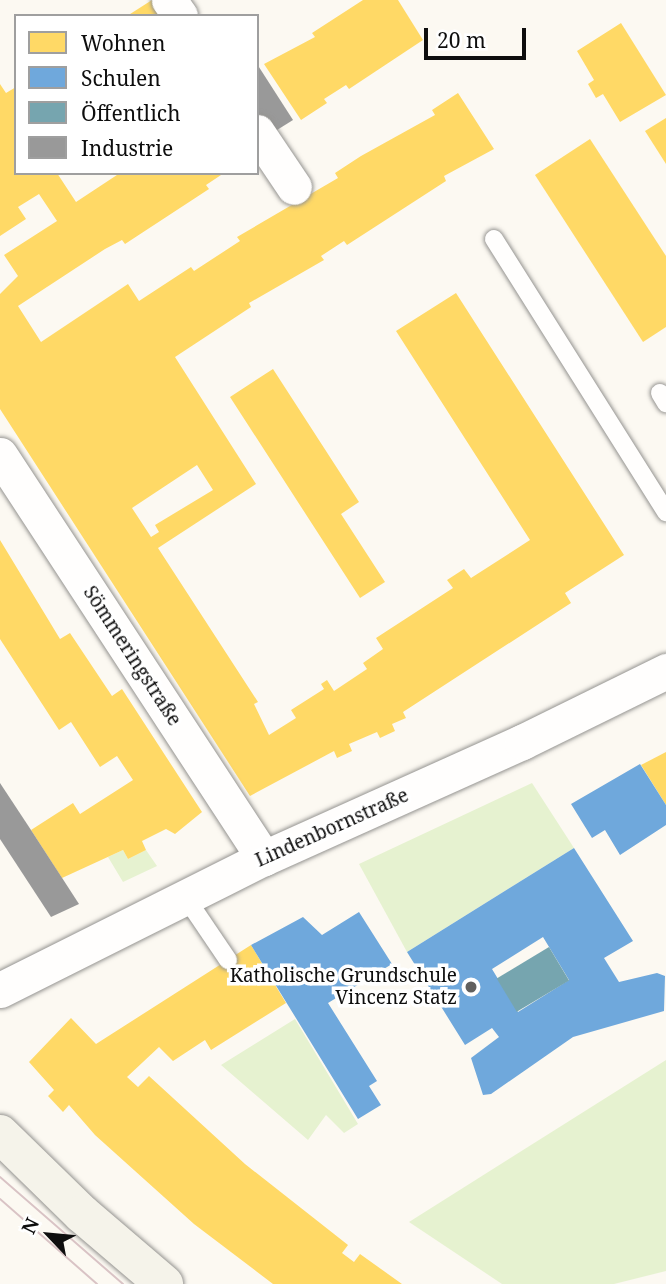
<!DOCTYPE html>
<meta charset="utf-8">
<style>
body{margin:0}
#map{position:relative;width:666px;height:1284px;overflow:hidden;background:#fcf9f2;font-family:"Noto Serif",serif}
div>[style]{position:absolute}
.green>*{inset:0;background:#e6f2d0}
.homes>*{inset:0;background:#ffd966}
.schools>*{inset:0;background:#6fa8dc}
.public>*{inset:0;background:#76a5af;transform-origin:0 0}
.industry>*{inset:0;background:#999}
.roads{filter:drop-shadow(0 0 2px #959491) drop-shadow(0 0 2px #959491)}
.service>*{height:18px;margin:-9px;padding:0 9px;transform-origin:9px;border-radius:9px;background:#fffefd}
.minor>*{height:35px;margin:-17.5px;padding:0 17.5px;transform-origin:17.5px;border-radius:17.5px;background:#fffefd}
.secondary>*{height:38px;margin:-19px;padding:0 19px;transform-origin:19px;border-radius:19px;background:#f5f3ea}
.tram>*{height:2px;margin:-1px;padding:0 1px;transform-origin:1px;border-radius:1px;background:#d9c3c5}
.dots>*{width:19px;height:19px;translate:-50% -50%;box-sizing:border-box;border:4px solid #fff;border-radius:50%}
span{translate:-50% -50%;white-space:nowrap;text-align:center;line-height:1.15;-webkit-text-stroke:7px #fff;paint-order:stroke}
.street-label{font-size:19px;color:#0e0e0e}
.poi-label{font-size:19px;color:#0e0e0e}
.right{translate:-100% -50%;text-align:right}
.legend{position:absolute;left:14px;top:14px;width:245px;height:161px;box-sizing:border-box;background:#fff;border:2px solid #9f9f9f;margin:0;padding:9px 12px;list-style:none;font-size:21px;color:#0e0e0e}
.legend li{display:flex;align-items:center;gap:14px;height:35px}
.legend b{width:35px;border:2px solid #9f9f9f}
.north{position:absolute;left:14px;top:1200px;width:70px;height:70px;-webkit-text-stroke:5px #fff;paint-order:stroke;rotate:296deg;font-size:19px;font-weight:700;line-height:28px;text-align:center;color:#0e0e0e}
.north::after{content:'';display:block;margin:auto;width:24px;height:32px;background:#0e0e0e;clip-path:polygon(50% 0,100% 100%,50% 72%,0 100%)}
.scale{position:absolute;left:424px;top:28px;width:102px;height:32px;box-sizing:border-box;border:4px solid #0e0e0e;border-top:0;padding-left:9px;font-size:21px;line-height:24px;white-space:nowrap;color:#0e0e0e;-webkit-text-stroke:5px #fff;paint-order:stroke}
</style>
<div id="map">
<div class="green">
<i style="clip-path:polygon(532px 783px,574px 848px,407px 952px,359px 864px)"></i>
<i style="clip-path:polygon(123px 850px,128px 859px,146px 850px,157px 866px,123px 882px,108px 857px)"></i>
<i style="clip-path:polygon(295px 1019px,358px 1124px,344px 1133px,326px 1115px,308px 1140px,221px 1065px)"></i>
<i style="clip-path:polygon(666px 1060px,666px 1271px,614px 1284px,502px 1284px,409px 1222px)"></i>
</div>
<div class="homes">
<i style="clip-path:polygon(152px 0,163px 16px,127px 16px)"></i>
<i style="clip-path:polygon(363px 0,398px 0,423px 40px,349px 89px,346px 85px,324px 99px,327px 103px,301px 120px,264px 64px,315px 37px,312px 33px)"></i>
<i style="clip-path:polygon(621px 23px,666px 95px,620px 122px,603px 94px,596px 98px,588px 84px,594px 80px,577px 51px)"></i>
<i style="clip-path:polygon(evenodd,0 84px,6px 93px,16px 87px,16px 173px,57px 173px,76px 202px,120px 173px,224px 173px,206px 185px,209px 189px,125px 244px,122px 240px,105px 249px,18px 306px,41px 342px,128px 284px,139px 301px,191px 267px,194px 271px,240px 241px,237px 237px,338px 178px,335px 173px,361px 156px,435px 115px,432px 110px,458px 93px,494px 149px,444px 176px,446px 181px,347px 245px,344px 241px,321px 256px,324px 260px,249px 303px,251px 307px,175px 357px,256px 484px,158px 548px,258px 702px,254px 704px,269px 735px,296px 718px,291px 710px,324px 689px,321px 684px,327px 680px,334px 691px,367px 669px,363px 663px,383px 649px,376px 638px,453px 588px,447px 580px,464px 569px,471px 578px,530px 540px,396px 331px,456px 293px,624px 555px,565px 593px,571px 603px,403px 712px,406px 718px,392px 724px,395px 731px,380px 738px,377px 732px,349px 744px,352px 751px,337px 758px,334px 751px,250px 796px,0 409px,0 294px,18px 276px,4px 255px,57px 221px,39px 194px,18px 207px,26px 219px,0 236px,0 84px,197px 465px,213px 490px,155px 525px,159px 532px,151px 537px,132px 508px,197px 465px)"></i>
<i style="clip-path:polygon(666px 118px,666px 164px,645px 131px)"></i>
<i style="clip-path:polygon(590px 139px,666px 256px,666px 327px,643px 342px,535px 175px)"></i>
<i style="clip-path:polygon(273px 369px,359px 502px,341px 514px,385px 582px,360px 598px,230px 397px)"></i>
<i style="clip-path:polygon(0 540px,60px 639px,70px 633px,112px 696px,122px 689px,202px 812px,175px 834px,166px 829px,142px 841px,146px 850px,128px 859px,123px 850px,62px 878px,31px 830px,73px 803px,80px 814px,133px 780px,117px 756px,100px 767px,71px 722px,59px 730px,0 639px)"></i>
<i style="clip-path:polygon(666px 752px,666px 805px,641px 765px)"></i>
<i style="clip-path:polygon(251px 945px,286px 1003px,211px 1050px,205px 1040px,173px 1061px,159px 1047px,127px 1077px,138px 1087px,149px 1076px,245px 1164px,348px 1245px,342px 1253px,354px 1262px,360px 1254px,402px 1284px,273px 1284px,194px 1224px,95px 1135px,69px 1105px,63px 1112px,48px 1096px,54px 1090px,29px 1062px,71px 1018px,96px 1044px)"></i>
</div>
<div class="schools">
<i style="clip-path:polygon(640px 764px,666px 805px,666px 825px,620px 855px,605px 830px,592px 838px,571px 804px)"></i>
<i style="clip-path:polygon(evenodd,574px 848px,633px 941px,604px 958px,619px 982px,657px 973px,665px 976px,664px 1011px,573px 1037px,491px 1094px,483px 1095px,471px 1058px,499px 1037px,492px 1028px,465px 1045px,407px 952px,574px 848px,543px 937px,569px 980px,518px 1012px,492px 969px,543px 937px)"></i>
<i style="clip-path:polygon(359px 912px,392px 964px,328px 1003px,377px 1081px,369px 1086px,381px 1105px,358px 1119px,251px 945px,303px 917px,322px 935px)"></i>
</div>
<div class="public">
<i style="left:549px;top:947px;width:39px;height:61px;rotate:59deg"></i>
</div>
<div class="industry">
<i style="clip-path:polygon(257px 64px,293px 120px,269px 135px,257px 117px)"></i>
<i style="clip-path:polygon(0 783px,31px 830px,79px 904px,51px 917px,0 839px)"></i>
</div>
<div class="roads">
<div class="service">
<i style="left:494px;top:239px;width:323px;rotate:57.8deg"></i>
<i style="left:660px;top:393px;width:12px;rotate:59deg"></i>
<i style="left:186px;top:898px;width:75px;rotate:55.9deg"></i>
</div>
<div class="minor">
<i style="left:169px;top:0;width:19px;rotate:55deg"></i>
<i style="left:257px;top:132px;width:66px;rotate:56.1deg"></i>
<i style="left:0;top:455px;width:482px;rotate:56.8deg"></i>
<i style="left:0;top:990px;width:295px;rotate:-26.6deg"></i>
<i style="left:264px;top:858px;width:283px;rotate:-24.2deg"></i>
<i style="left:522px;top:742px;width:161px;rotate:-26.2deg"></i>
</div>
<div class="secondary">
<i style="left:0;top:1134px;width:115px;rotate:44.3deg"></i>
<i style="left:82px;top:1214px;width:108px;rotate:40.5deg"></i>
</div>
</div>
<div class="tram">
<i style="left:0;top:1177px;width:163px;rotate:41deg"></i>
<i style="left:0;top:1199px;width:129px;rotate:41.2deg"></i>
</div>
<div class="dots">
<i style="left:471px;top:987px;background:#61605e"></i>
</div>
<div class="street-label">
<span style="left:132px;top:656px;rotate:57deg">Sömmeringstraße</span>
<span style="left:332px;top:828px;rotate:-24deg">Lindenbornstraße</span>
</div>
<div class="poi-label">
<span class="right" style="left:457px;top:987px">Katholische Grundschule<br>Vincenz Statz</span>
</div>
<ul class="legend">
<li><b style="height:19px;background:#ffd966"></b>Wohnen</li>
<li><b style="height:19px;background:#6fa8dc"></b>Schulen</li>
<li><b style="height:19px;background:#76a5af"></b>Öffentlich</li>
<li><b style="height:19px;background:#999"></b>Industrie</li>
</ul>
<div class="north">N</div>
<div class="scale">20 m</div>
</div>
